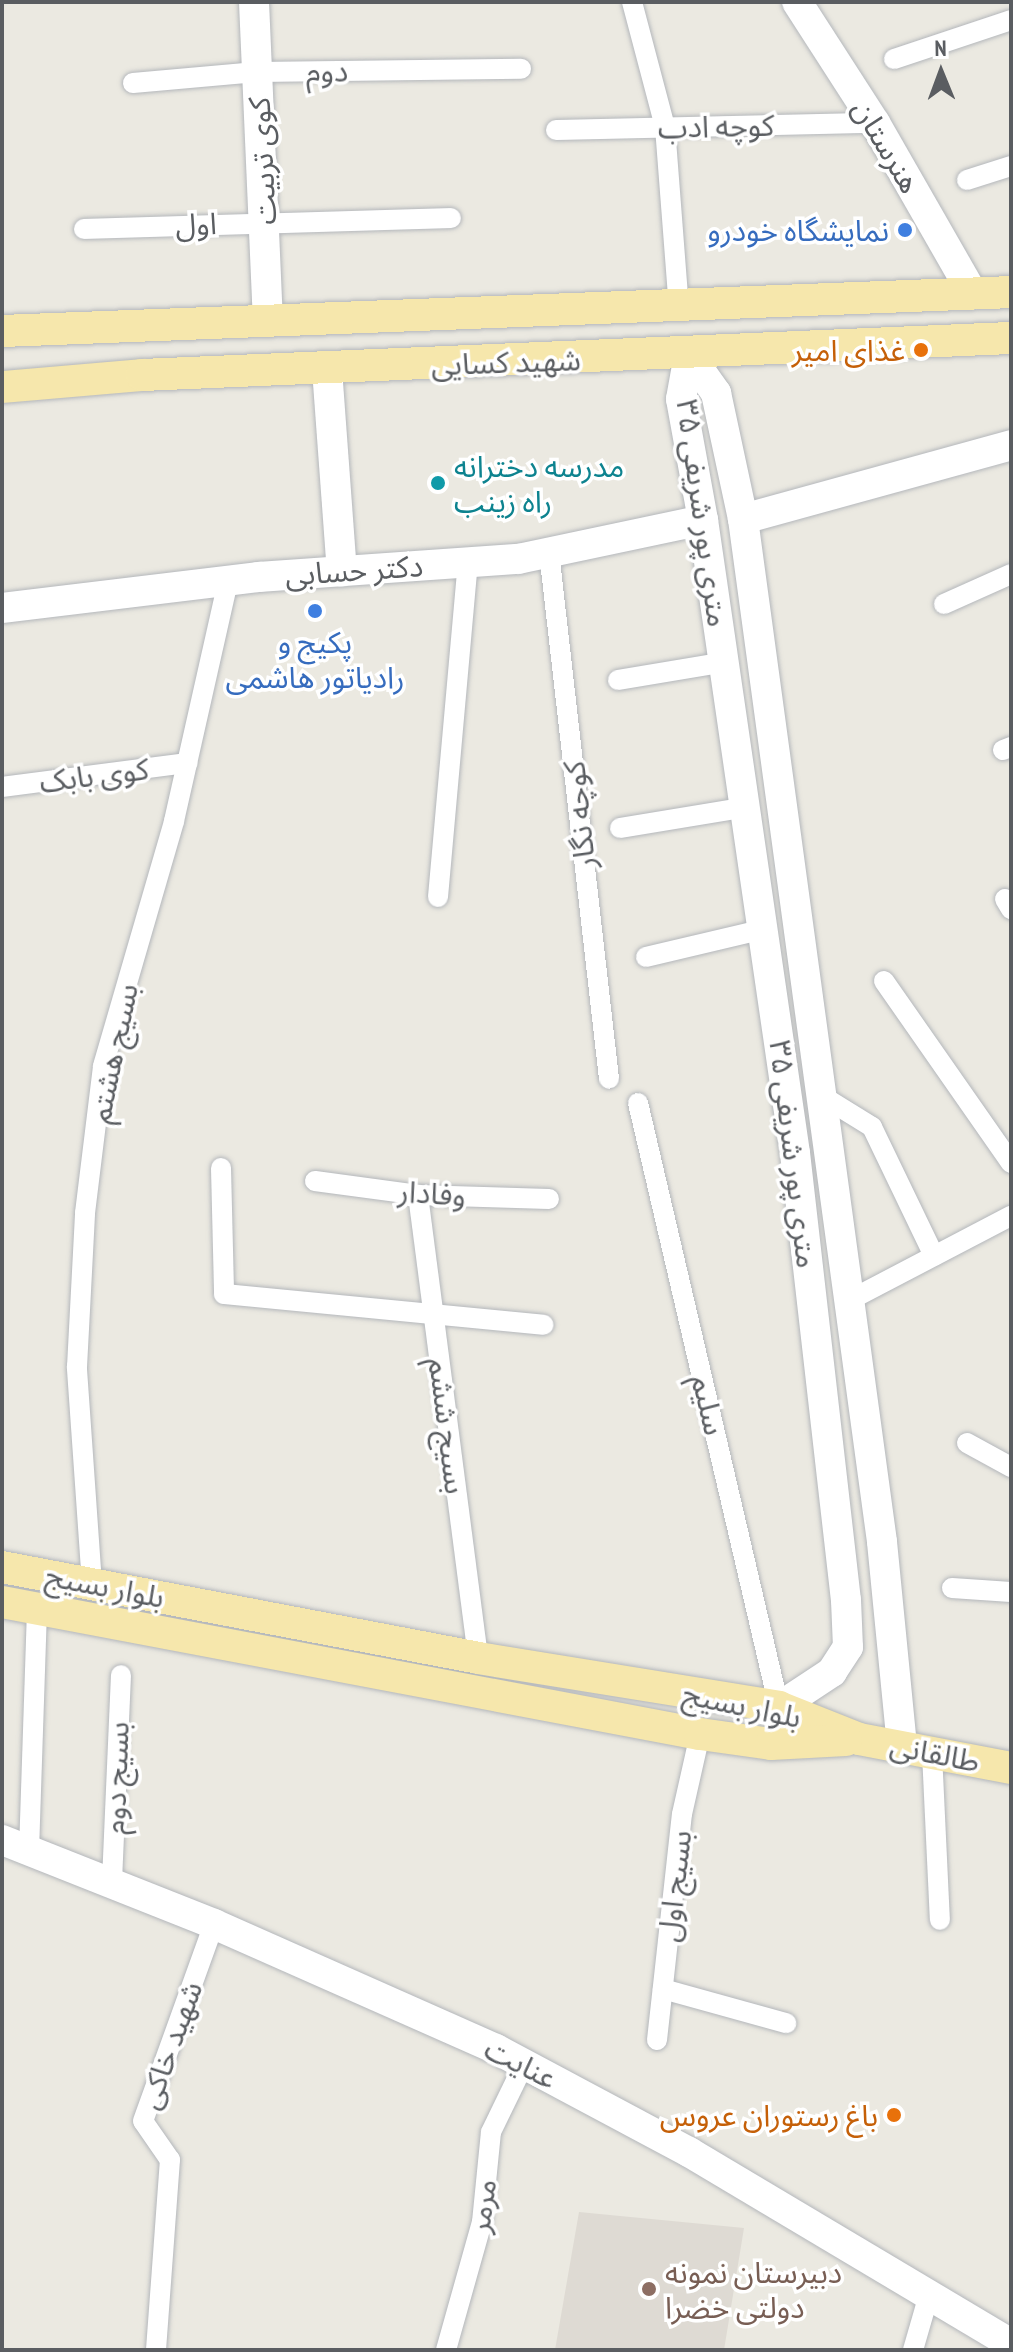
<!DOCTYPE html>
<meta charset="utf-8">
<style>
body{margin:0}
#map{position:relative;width:1013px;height:2352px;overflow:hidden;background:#ebe9e1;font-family:"PT Sans Narrow","Noto Sans Arabic",sans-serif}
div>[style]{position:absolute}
.education>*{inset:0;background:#dedad3}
.roads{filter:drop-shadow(0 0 2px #b4b7bb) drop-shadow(0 0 2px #b4b7bb)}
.street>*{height:20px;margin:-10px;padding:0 10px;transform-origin:10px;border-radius:10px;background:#fff}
.secondary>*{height:30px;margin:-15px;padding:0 15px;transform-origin:15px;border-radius:15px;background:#fff}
.primary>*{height:32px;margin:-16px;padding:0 16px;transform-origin:16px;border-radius:16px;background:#f6e7ac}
.dots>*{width:22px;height:22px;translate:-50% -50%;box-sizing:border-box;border:4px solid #fff;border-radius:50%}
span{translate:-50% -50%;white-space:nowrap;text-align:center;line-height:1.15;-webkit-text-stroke:7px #fff;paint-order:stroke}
.street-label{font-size:30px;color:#5a5d61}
.shop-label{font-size:30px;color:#366cbe}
.right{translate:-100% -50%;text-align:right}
.food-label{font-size:30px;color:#c56008}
.culture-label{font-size:30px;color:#0d838f}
.left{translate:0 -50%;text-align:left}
.education-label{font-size:30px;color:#785e54}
.frame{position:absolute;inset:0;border:4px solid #5a5d61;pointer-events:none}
.north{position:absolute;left:901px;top:32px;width:80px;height:80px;-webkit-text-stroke:6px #fff;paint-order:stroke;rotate:359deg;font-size:22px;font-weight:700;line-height:32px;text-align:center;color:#5a5d61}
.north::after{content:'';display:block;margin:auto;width:28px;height:36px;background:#5a5d61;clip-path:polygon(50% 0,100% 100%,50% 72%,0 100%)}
</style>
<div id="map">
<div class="education">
<i style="clip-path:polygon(579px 2212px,744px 2228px,724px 2350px,555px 2350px)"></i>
</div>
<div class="roads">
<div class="street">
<i style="left:632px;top:2px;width:129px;rotate:75.2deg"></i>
<i style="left:665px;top:127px;width:181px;rotate:85.6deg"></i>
<i style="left:894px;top:59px;width:123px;rotate:-18.4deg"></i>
<i style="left:133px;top:83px;width:124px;rotate:-5.1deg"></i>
<i style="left:257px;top:72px;width:264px;rotate:-0.7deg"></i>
<i style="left:556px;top:130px;width:319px;rotate:-1.3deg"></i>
<i style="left:967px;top:180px;width:46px;rotate:-17.7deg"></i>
<i style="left:84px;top:229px;width:367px;rotate:-1.7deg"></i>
<i style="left:549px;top:552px;width:530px;rotate:83.5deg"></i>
<i style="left:944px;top:604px;width:73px;rotate:-24.1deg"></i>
<i style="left:618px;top:680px;width:109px;rotate:-9.5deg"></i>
<i style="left:1003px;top:750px;width:9px;rotate:-21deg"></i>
<i style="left:2px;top:787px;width:187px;rotate:-7.4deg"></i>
<i style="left:620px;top:828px;width:129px;rotate:-9.4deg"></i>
<i style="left:438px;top:897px;width:336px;rotate:-84.9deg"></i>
<i style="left:1005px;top:899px;width:12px;rotate:59deg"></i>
<i style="left:646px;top:957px;width:121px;rotate:-13.3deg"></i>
<i style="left:884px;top:981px;width:222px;rotate:55.1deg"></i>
<i style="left:822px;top:1096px;width:59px;rotate:31.8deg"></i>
<i style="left:872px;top:1127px;width:143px;rotate:64.3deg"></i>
<i style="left:638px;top:1103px;width:620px;rotate:76.86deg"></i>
<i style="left:221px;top:1168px;width:126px;rotate:88.6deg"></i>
<i style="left:224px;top:1294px;width:321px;rotate:5.5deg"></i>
<i style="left:315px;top:1181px;width:104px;rotate:7.7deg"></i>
<i style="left:418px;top:1195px;width:131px;rotate:1.7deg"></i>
<i style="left:418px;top:1195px;width:467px;rotate:82.6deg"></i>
<i style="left:850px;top:1300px;width:182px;rotate:-27.6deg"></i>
<i style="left:967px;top:1443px;width:50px;rotate:28.6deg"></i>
<i style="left:92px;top:1584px;width:218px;rotate:-94deg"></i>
<i style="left:77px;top:1367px;width:154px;rotate:-87deg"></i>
<i style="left:85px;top:1213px;width:148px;rotate:-83deg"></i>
<i style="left:103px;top:1066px;width:255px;rotate:-73.8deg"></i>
<i style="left:174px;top:821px;width:246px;rotate:-77.3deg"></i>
<i style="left:952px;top:1588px;width:59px;rotate:3.9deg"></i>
<i style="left:932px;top:1753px;width:167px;rotate:87.3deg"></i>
<i style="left:29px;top:1851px;width:242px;rotate:-88.1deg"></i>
<i style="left:112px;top:1881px;width:206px;rotate:-87.5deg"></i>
<i style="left:663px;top:1989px;width:128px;rotate:15.5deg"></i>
<i style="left:657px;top:2040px;width:227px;rotate:-83.7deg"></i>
<i style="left:682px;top:1814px;width:82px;rotate:-77.3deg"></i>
<i style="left:156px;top:2350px;width:191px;rotate:-85.8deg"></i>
<i style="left:170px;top:2160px;width:47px;rotate:-124.7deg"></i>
<i style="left:143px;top:2121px;width:209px;rotate:-70.2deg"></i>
<i style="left:446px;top:2350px;width:133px;rotate:-74.3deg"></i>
<i style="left:482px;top:2222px;width:90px;rotate:-84.3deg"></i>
<i style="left:491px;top:2132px;width:76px;rotate:-64.1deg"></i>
<i style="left:913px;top:2350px;width:54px;rotate:-73.9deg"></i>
</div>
<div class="secondary">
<i style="left:254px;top:2px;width:318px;rotate:87.5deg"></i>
<i style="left:797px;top:2px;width:144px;rotate:57.2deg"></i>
<i style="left:875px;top:123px;width:197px;rotate:60.2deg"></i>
<i style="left:689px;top:355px;width:47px;rotate:54.6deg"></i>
<i style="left:716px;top:393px;width:129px;rotate:77.9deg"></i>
<i style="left:743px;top:519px;width:1032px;rotate:82.26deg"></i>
<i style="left:882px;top:1542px;width:206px;rotate:84.4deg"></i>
<i style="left:689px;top:355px;width:45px;rotate:100.3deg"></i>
<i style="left:681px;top:399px;width:123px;rotate:79.7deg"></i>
<i style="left:703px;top:520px;width:640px;rotate:81.73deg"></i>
<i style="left:795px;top:1153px;width:450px;rotate:83.5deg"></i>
<i style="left:846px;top:1600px;width:47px;rotate:87.6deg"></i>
<i style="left:848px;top:1647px;width:30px;rotate:123deg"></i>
<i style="left:832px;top:1672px;width:64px;rotate:146.6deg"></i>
<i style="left:327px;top:369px;width:203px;rotate:85.8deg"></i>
<i style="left:743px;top:519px;width:278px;rotate:-15.4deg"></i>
<i style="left:2px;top:608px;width:259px;rotate:-6.9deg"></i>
<i style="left:259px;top:577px;width:260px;rotate:-4deg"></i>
<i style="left:518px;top:559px;width:189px;rotate:-11.9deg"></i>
<i style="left:2px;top:1840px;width:228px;rotate:21.6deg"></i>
<i style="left:214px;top:1924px;width:308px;rotate:23.9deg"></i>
<i style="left:496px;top:2049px;width:219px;rotate:28.1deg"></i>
<i style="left:689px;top:2152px;width:375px;rotate:30.8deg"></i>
</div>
<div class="primary">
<i style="left:2px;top:331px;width:1010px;rotate:-2.21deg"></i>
<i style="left:2px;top:387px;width:141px;rotate:-4.9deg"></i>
<i style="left:142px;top:375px;width:870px;rotate:-2.44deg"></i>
<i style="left:2px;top:1567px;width:485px;rotate:10.8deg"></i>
<i style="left:478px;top:1658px;width:305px;rotate:9.2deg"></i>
<i style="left:779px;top:1707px;width:86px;rotate:21.8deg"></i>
<i style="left:859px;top:1739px;width:155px;rotate:10.8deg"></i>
<i style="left:2px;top:1602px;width:710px;rotate:10.71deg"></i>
<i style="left:700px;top:1734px;width:72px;rotate:8deg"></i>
<i style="left:771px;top:1744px;width:75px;rotate:-3.1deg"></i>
</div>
</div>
<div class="dots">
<i style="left:905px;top:230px;background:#3f7fe0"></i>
<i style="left:921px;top:350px;background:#e8710a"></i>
<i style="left:438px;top:483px;background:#0f9aa8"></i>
<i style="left:315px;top:611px;background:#3f7fe0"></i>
<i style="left:894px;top:2115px;background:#e8710a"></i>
<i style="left:649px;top:2289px;background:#8d6e63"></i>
</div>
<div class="street-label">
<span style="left:327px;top:71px;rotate:-1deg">دوم</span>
<span style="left:716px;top:126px;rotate:-1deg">کوچه ادب</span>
<span style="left:887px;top:146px;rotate:59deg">هنرستان</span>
<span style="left:262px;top:161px;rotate:-93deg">کوی تربیت</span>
<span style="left:196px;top:224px;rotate:-2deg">اول</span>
<span style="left:506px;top:362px;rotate:-2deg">شهید کسایی</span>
<span style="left:703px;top:513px;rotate:82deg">۳۵ متری پور شریفی</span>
<span style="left:354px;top:570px;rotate:-4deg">دکتر حسابی</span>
<span style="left:94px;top:775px;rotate:-7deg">کوی بابک</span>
<span style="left:579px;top:815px;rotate:-96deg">کوچه نگار</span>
<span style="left:113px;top:1053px;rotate:-78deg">بسیج هشتم</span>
<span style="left:794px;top:1154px;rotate:83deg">۳۵ متری پور شریفی</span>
<span style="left:432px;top:1193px;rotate:4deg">وفادار</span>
<span style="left:709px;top:1405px;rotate:77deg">سلیم</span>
<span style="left:448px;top:1426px;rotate:83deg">بسیج ششم</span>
<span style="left:105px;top:1586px;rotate:11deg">بلوار بسیج</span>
<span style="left:742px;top:1705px;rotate:12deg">بلوار بسیج</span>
<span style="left:935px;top:1753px;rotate:11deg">طالقانی</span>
<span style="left:116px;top:1778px;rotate:-88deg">بسيج دوم</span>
<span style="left:674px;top:1886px;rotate:-83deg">بسیج اول</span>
<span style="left:170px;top:2045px;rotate:-70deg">شهید خاکی</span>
<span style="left:521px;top:2063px;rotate:27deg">عنایت</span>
<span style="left:482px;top:2206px;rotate:-82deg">مرمر</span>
</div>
<div class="shop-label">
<span class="right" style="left:889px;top:230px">نمایشگاه خودرو</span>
<span style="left:315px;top:659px">پکیج و<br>رادیاتور هاشمی</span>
</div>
<div class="food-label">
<span class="right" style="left:905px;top:350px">غذای امیر</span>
<span class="right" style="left:878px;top:2115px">باغ رستوران عروس</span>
</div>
<div class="culture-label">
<span class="left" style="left:454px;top:483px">مدرسه دخترانه<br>راه زینب</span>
</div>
<div class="education-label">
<span class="left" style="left:665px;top:2289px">دبیرستان نمونه<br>دولتی خضرا</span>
</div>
<div class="frame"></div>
<div class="north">N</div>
</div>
